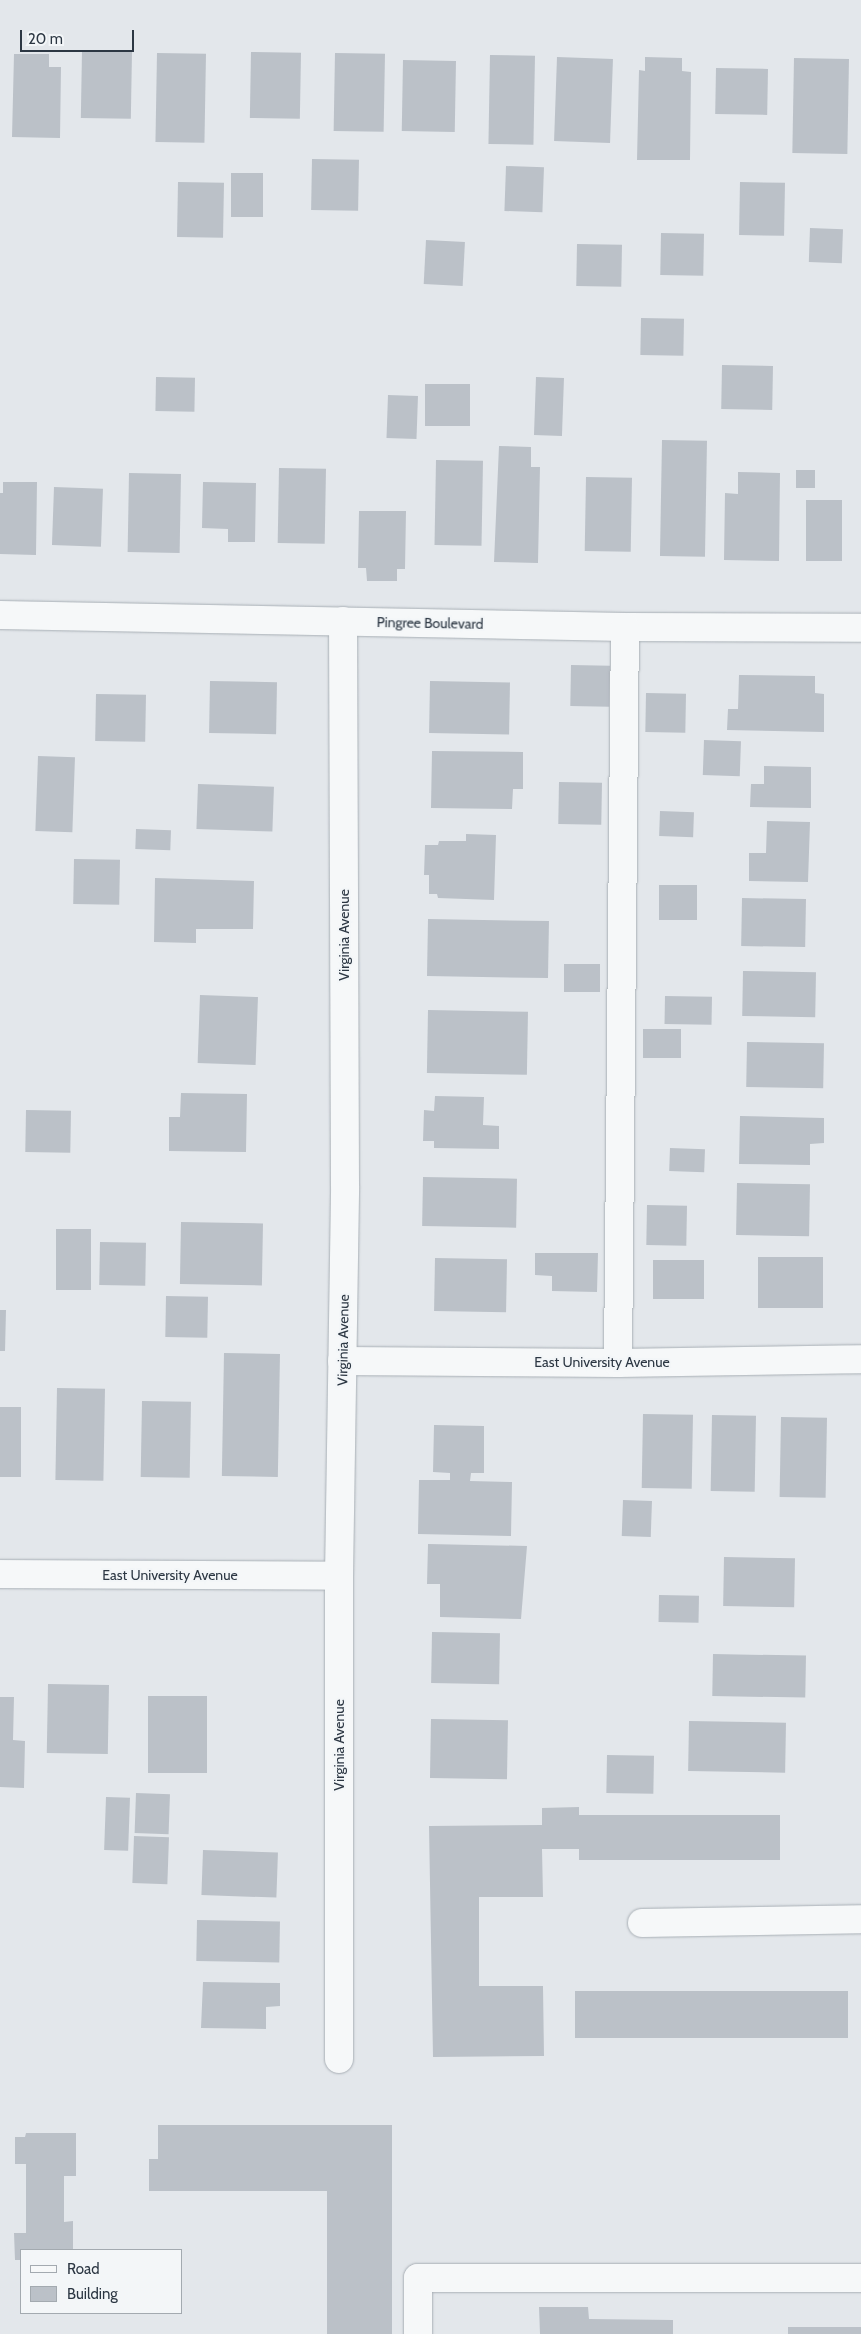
<!DOCTYPE html>
<style>
body{margin:0}
#map{position:relative;width:861px;height:2334px;overflow:hidden;background:#e3e7eb;font-family:Cabin,sans-serif}
div>[style]{position:absolute}
.building>*{inset:0;background:#bbc1c8;transform-origin:0 0}
.roads{filter:drop-shadow(0 0 1px #a8afb5) drop-shadow(0 0 1px #a8afb5)}
.minor>*{height:28px;margin:-14px;padding:0 14px;transform-origin:14px;border-radius:14px;background:#f6f8f9}
span{translate:-50% -50%;white-space:nowrap;text-align:center;line-height:1.15;-webkit-text-stroke:4px #f3f6f8;paint-order:stroke}
.street-label{font-size:14px;color:#2c3743}
.legend{position:absolute;left:20px;top:2249px;width:162px;height:65px;box-sizing:border-box;background:#f3f6f8;border:1px solid #a3aab0;margin:0;padding:6px 9px;list-style:none;font-size:15px;color:#2c3743}
.legend li{display:flex;align-items:center;gap:10px;height:25px}
.legend b{width:25px;border:1px solid #a3aab0}
.scale{position:absolute;left:20px;top:30px;width:114px;height:22px;box-sizing:border-box;border:2px solid #2c3743;border-top:0;padding-left:6px;font-size:15px;line-height:18px;white-space:nowrap;color:#2c3743;-webkit-text-stroke:4px #f3f6f8;paint-order:stroke}
</style>
<div id="map">
<div class="building">
<i style="left:82px;top:51px;width:50px;height:67px;rotate:1deg"></i>
<i style="left:251px;top:52px;width:50px;height:66px;rotate:1deg"></i>
<i style="left:157px;top:53px;width:49px;height:89px;rotate:1deg"></i>
<i style="left:335px;top:53px;width:50px;height:78px;rotate:1deg"></i>
<i style="clip-path:polygon(14px 54px,49px 54px,49px 67px,61px 67px,60px 138px,12px 137px)"></i>
<i style="left:490px;top:55px;width:45px;height:89px;rotate:1deg"></i>
<i style="left:557px;top:57px;width:56px;height:84px;rotate:2deg"></i>
<i style="clip-path:polygon(645px 57px,682px 58px,682px 71px,691px 72px,690px 160px,637px 160px,639px 70px,645px 71px)"></i>
<i style="left:794px;top:58px;width:55px;height:95px;rotate:1deg"></i>
<i style="left:403px;top:60px;width:53px;height:71px;rotate:1deg"></i>
<i style="left:716px;top:68px;width:52px;height:46px;rotate:1deg"></i>
<i style="left:312px;top:159px;width:47px;height:51px;rotate:1deg"></i>
<i style="left:506px;top:166px;width:38px;height:45px;rotate:2deg"></i>
<i style="left:231px;top:173px;width:32px;height:44px"></i>
<i style="left:178px;top:182px;width:46px;height:55px;rotate:1deg"></i>
<i style="left:740px;top:182px;width:45px;height:53px;rotate:1deg"></i>
<i style="left:810px;top:228px;width:33px;height:34px;rotate:2deg"></i>
<i style="left:661px;top:233px;width:43px;height:42px;rotate:1deg"></i>
<i style="left:426px;top:240px;width:39px;height:44px;rotate:3deg"></i>
<i style="left:577px;top:244px;width:45px;height:42px;rotate:1deg"></i>
<i style="left:641px;top:318px;width:43px;height:37px;rotate:1deg"></i>
<i style="left:722px;top:365px;width:51px;height:44px;rotate:1deg"></i>
<i style="left:156px;top:377px;width:39px;height:34px;rotate:1deg"></i>
<i style="left:536px;top:377px;width:28px;height:58px;rotate:2deg"></i>
<i style="left:425px;top:384px;width:45px;height:42px"></i>
<i style="left:388px;top:395px;width:30px;height:43px;rotate:2deg"></i>
<i style="left:662px;top:440px;width:45px;height:116px;rotate:1deg"></i>
<i style="clip-path:polygon(499px 446px,531px 447px,531px 467px,540px 467px,538px 563px,494px 562px)"></i>
<i style="left:436px;top:460px;width:47px;height:85px;rotate:1deg"></i>
<i style="left:279px;top:468px;width:47px;height:75px;rotate:1deg"></i>
<i style="left:796px;top:470px;width:19px;height:18px"></i>
<i style="clip-path:polygon(738px 472px,780px 473px,779px 561px,724px 560px,725px 493px,738px 494px)"></i>
<i style="left:129px;top:473px;width:52px;height:79px;rotate:1deg"></i>
<i style="left:586px;top:477px;width:46px;height:74px;rotate:1deg"></i>
<i style="clip-path:polygon(3px 482px,37px 482px,36px 555px,0 554px,0 493px,3px 493px)"></i>
<i style="clip-path:polygon(203px 482px,256px 483px,255px 542px,228px 542px,228px 529px,202px 528px)"></i>
<i style="left:54px;top:487px;width:49px;height:58px;rotate:2deg"></i>
<i style="left:806px;top:500px;width:36px;height:61px"></i>
<i style="clip-path:polygon(359px 511px,406px 511px,405px 569px,397px 569px,397px 581px,367px 581px,366px 568px,358px 568px)"></i>
<i style="left:571px;top:665px;width:39px;height:41px;rotate:1deg"></i>
<i style="clip-path:polygon(739px 675px,815px 676px,815px 693px,824px 694px,824px 732px,727px 730px,728px 709px,738px 709px)"></i>
<i style="left:210px;top:681px;width:67px;height:52px;rotate:1deg"></i>
<i style="left:430px;top:681px;width:80px;height:52px;rotate:1deg"></i>
<i style="left:646px;top:693px;width:40px;height:39px;rotate:1deg"></i>
<i style="left:96px;top:694px;width:50px;height:47px;rotate:1deg"></i>
<i style="left:704px;top:740px;width:37px;height:35px;rotate:2deg"></i>
<i style="clip-path:polygon(432px 751px,523px 752px,523px 789px,513px 789px,512px 809px,431px 808px)"></i>
<i style="left:38px;top:756px;width:37px;height:75px;rotate:2deg"></i>
<i style="clip-path:polygon(764px 766px,811px 767px,811px 808px,750px 807px,751px 784px,764px 784px)"></i>
<i style="left:559px;top:782px;width:43px;height:42px;rotate:1deg"></i>
<i style="left:198px;top:784px;width:76px;height:45px;rotate:2deg"></i>
<i style="left:660px;top:811px;width:34px;height:25px;rotate:2deg"></i>
<i style="clip-path:polygon(767px 821px,810px 822px,808px 882px,749px 881px,749px 853px,766px 853px)"></i>
<i style="left:136px;top:829px;width:35px;height:20px;rotate:2deg"></i>
<i style="clip-path:polygon(466px 834px,496px 835px,494px 900px,438px 898px,437px 894px,429px 894px,429px 875px,424px 875px,425px 845px,438px 845px,439px 841px,466px 841px)"></i>
<i style="left:74px;top:859px;width:46px;height:45px;rotate:1deg"></i>
<i style="clip-path:polygon(155px 878px,254px 881px,253px 929px,196px 929px,196px 943px,154px 942px)"></i>
<i style="left:659px;top:885px;width:38px;height:35px"></i>
<i style="left:742px;top:898px;width:64px;height:48px;rotate:1deg"></i>
<i style="left:428px;top:919px;width:121px;height:57px;rotate:1deg"></i>
<i style="left:564px;top:964px;width:36px;height:28px"></i>
<i style="left:743px;top:971px;width:73px;height:45px;rotate:1deg"></i>
<i style="left:200px;top:995px;width:58px;height:68px;rotate:2deg"></i>
<i style="left:665px;top:996px;width:47px;height:28px;rotate:1deg"></i>
<i style="left:428px;top:1010px;width:100px;height:63px;rotate:1deg"></i>
<i style="left:643px;top:1029px;width:38px;height:29px"></i>
<i style="left:747px;top:1042px;width:77px;height:45px;rotate:1deg"></i>
<i style="clip-path:polygon(181px 1093px,247px 1094px,246px 1152px,169px 1151px,169px 1117px,180px 1117px)"></i>
<i style="clip-path:polygon(435px 1096px,484px 1097px,483px 1125px,499px 1126px,499px 1149px,434px 1148px,434px 1141px,423px 1141px,424px 1110px,434px 1111px)"></i>
<i style="left:26px;top:1110px;width:45px;height:42px;rotate:1deg"></i>
<i style="clip-path:polygon(740px 1116px,824px 1118px,824px 1143px,810px 1144px,810px 1165px,739px 1164px)"></i>
<i style="left:670px;top:1148px;width:35px;height:23px;rotate:2deg"></i>
<i style="left:423px;top:1177px;width:94px;height:49px;rotate:1deg"></i>
<i style="left:737px;top:1183px;width:73px;height:52px;rotate:1deg"></i>
<i style="left:647px;top:1205px;width:40px;height:40px;rotate:1deg"></i>
<i style="left:181px;top:1222px;width:82px;height:62px;rotate:1deg"></i>
<i style="left:56px;top:1229px;width:35px;height:61px"></i>
<i style="left:100px;top:1242px;width:46px;height:43px;rotate:1deg"></i>
<i style="clip-path:polygon(535px 1253px,598px 1253px,597px 1292px,552px 1291px,552px 1276px,535px 1275px)"></i>
<i style="left:758px;top:1257px;width:65px;height:51px"></i>
<i style="left:435px;top:1258px;width:72px;height:53px;rotate:1deg"></i>
<i style="left:653px;top:1260px;width:51px;height:39px"></i>
<i style="left:166px;top:1296px;width:42px;height:41px;rotate:1deg"></i>
<i style="clip-path:polygon(0 1310px,6px 1310px,5px 1351px,0 1351px)"></i>
<i style="left:224px;top:1353px;width:56px;height:123px;rotate:1deg"></i>
<i style="left:57px;top:1388px;width:48px;height:92px;rotate:1deg"></i>
<i style="left:142px;top:1401px;width:49px;height:76px;rotate:1deg"></i>
<i style="left:0;top:1407px;width:21px;height:70px"></i>
<i style="left:643px;top:1414px;width:50px;height:74px;rotate:1deg"></i>
<i style="left:712px;top:1415px;width:44px;height:76px;rotate:1deg"></i>
<i style="left:781px;top:1417px;width:46px;height:80px;rotate:1deg"></i>
<i style="clip-path:polygon(434px 1425px,484px 1426px,484px 1473px,471px 1473px,470px 1481px,512px 1482px,511px 1536px,418px 1534px,419px 1480px,450px 1480px,450px 1473px,433px 1472px)"></i>
<i style="left:623px;top:1500px;width:29px;height:36px;rotate:2deg"></i>
<i style="clip-path:polygon(428px 1544px,527px 1546px,521px 1619px,440px 1617px,440px 1584px,427px 1584px)"></i>
<i style="left:724px;top:1557px;width:71px;height:49px;rotate:1deg"></i>
<i style="left:659px;top:1595px;width:40px;height:27px;rotate:1deg"></i>
<i style="left:432px;top:1632px;width:68px;height:51px;rotate:1deg"></i>
<i style="left:713px;top:1654px;width:93px;height:42px;rotate:1deg"></i>
<i style="left:48px;top:1684px;width:61px;height:69px;rotate:1deg"></i>
<i style="left:148px;top:1696px;width:59px;height:77px"></i>
<i style="clip-path:polygon(0 1697px,14px 1697px,13px 1740px,25px 1741px,24px 1788px,0 1787px)"></i>
<i style="left:431px;top:1719px;width:77px;height:59px;rotate:1deg"></i>
<i style="left:689px;top:1721px;width:97px;height:50px;rotate:1deg"></i>
<i style="left:607px;top:1755px;width:47px;height:38px;rotate:1deg"></i>
<i style="left:136px;top:1793px;width:34px;height:40px;rotate:2deg"></i>
<i style="left:106px;top:1797px;width:24px;height:53px;rotate:2deg"></i>
<i style="clip-path:polygon(579px 1807px,579px 1815px,780px 1815px,780px 1860px,579px 1860px,579px 1849px,542px 1849px,543px 1897px,479px 1897px,479px 1986px,543px 1986px,544px 2056px,433px 2057px,429px 1826px,542px 1825px,542px 1808px)"></i>
<i style="left:134px;top:1836px;width:35px;height:47px;rotate:2deg"></i>
<i style="left:203px;top:1850px;width:75px;height:45px;rotate:2deg"></i>
<i style="left:197px;top:1920px;width:83px;height:41px;rotate:1deg"></i>
<i style="clip-path:polygon(203px 1982px,280px 1983px,280px 2006px,266px 2007px,266px 2029px,201px 2028px)"></i>
<i style="left:848px;top:1991px;width:47px;height:273px;rotate:90deg"></i>
<i style="clip-path:polygon(158px 2125px,392px 2125px,392px 2334px,327px 2334px,327px 2191px,149px 2191px,149px 2159px,158px 2159px)"></i>
<i style="clip-path:polygon(26px 2133px,76px 2133px,76px 2176px,64px 2176px,64px 2222px,73px 2221px,73px 2250px,21px 2250px,21px 2260px,15px 2260px,14px 2233px,26px 2233px,26px 2164px,15px 2164px,15px 2137px,25px 2137px)"></i>
<i style="clip-path:polygon(539px 2307px,588px 2307px,589px 2319px,673px 2320px,673px 2334px,540px 2334px)"></i>
<i style="left:788px;top:2327px;width:73px;height:7px"></i>
</div>
<div class="roads">
<div class="minor">
<i style="left:0;top:615px;width:625px;rotate:1.1deg"></i>
<i style="left:625px;top:627px;width:236px;rotate:0.2deg"></i>
<i style="left:342px;top:1361px;width:276px;rotate:0.4deg"></i>
<i style="left:618px;top:1363px;width:243px;rotate:-0.9deg"></i>
<i style="left:618px;top:1363px;width:736px;rotate:-89.46deg"></i>
<i style="left:0;top:1574px;width:339px;rotate:0.3deg"></i>
<i style="left:642px;top:1923px;width:219px;rotate:-1deg"></i>
<i style="left:339px;top:2059px;width:483px;rotate:-90deg"></i>
<i style="left:339px;top:1576px;width:390px;rotate:-89.1deg"></i>
<i style="left:345px;top:1186px;width:565px;rotate:-90.2deg"></i>
<i style="left:418px;top:2334px;width:56px;rotate:-90deg"></i>
<i style="left:418px;top:2278px;width:443px"></i>
</div>
</div>
<div class="street-label">
<span style="left:430px;top:623px;rotate:1deg">Pingree Boulevard</span>
<span style="left:344px;top:935px;rotate:-90deg">Virginia Avenue</span>
<span style="left:343px;top:1340px;rotate:-89deg">Virginia Avenue</span>
<span style="left:602px;top:1362px">East University Avenue</span>
<span style="left:170px;top:1575px">East University Avenue</span>
<span style="left:339px;top:1745px;rotate:-90deg">Virginia Avenue</span>
</div>
<ul class="legend">
<li><b style="height:6px;background:#f6f8f9"></b>Road</li>
<li><b style="height:14px;background:#bbc1c8"></b>Building</li>
</ul>
<div class="scale">20 m</div>
</div>
